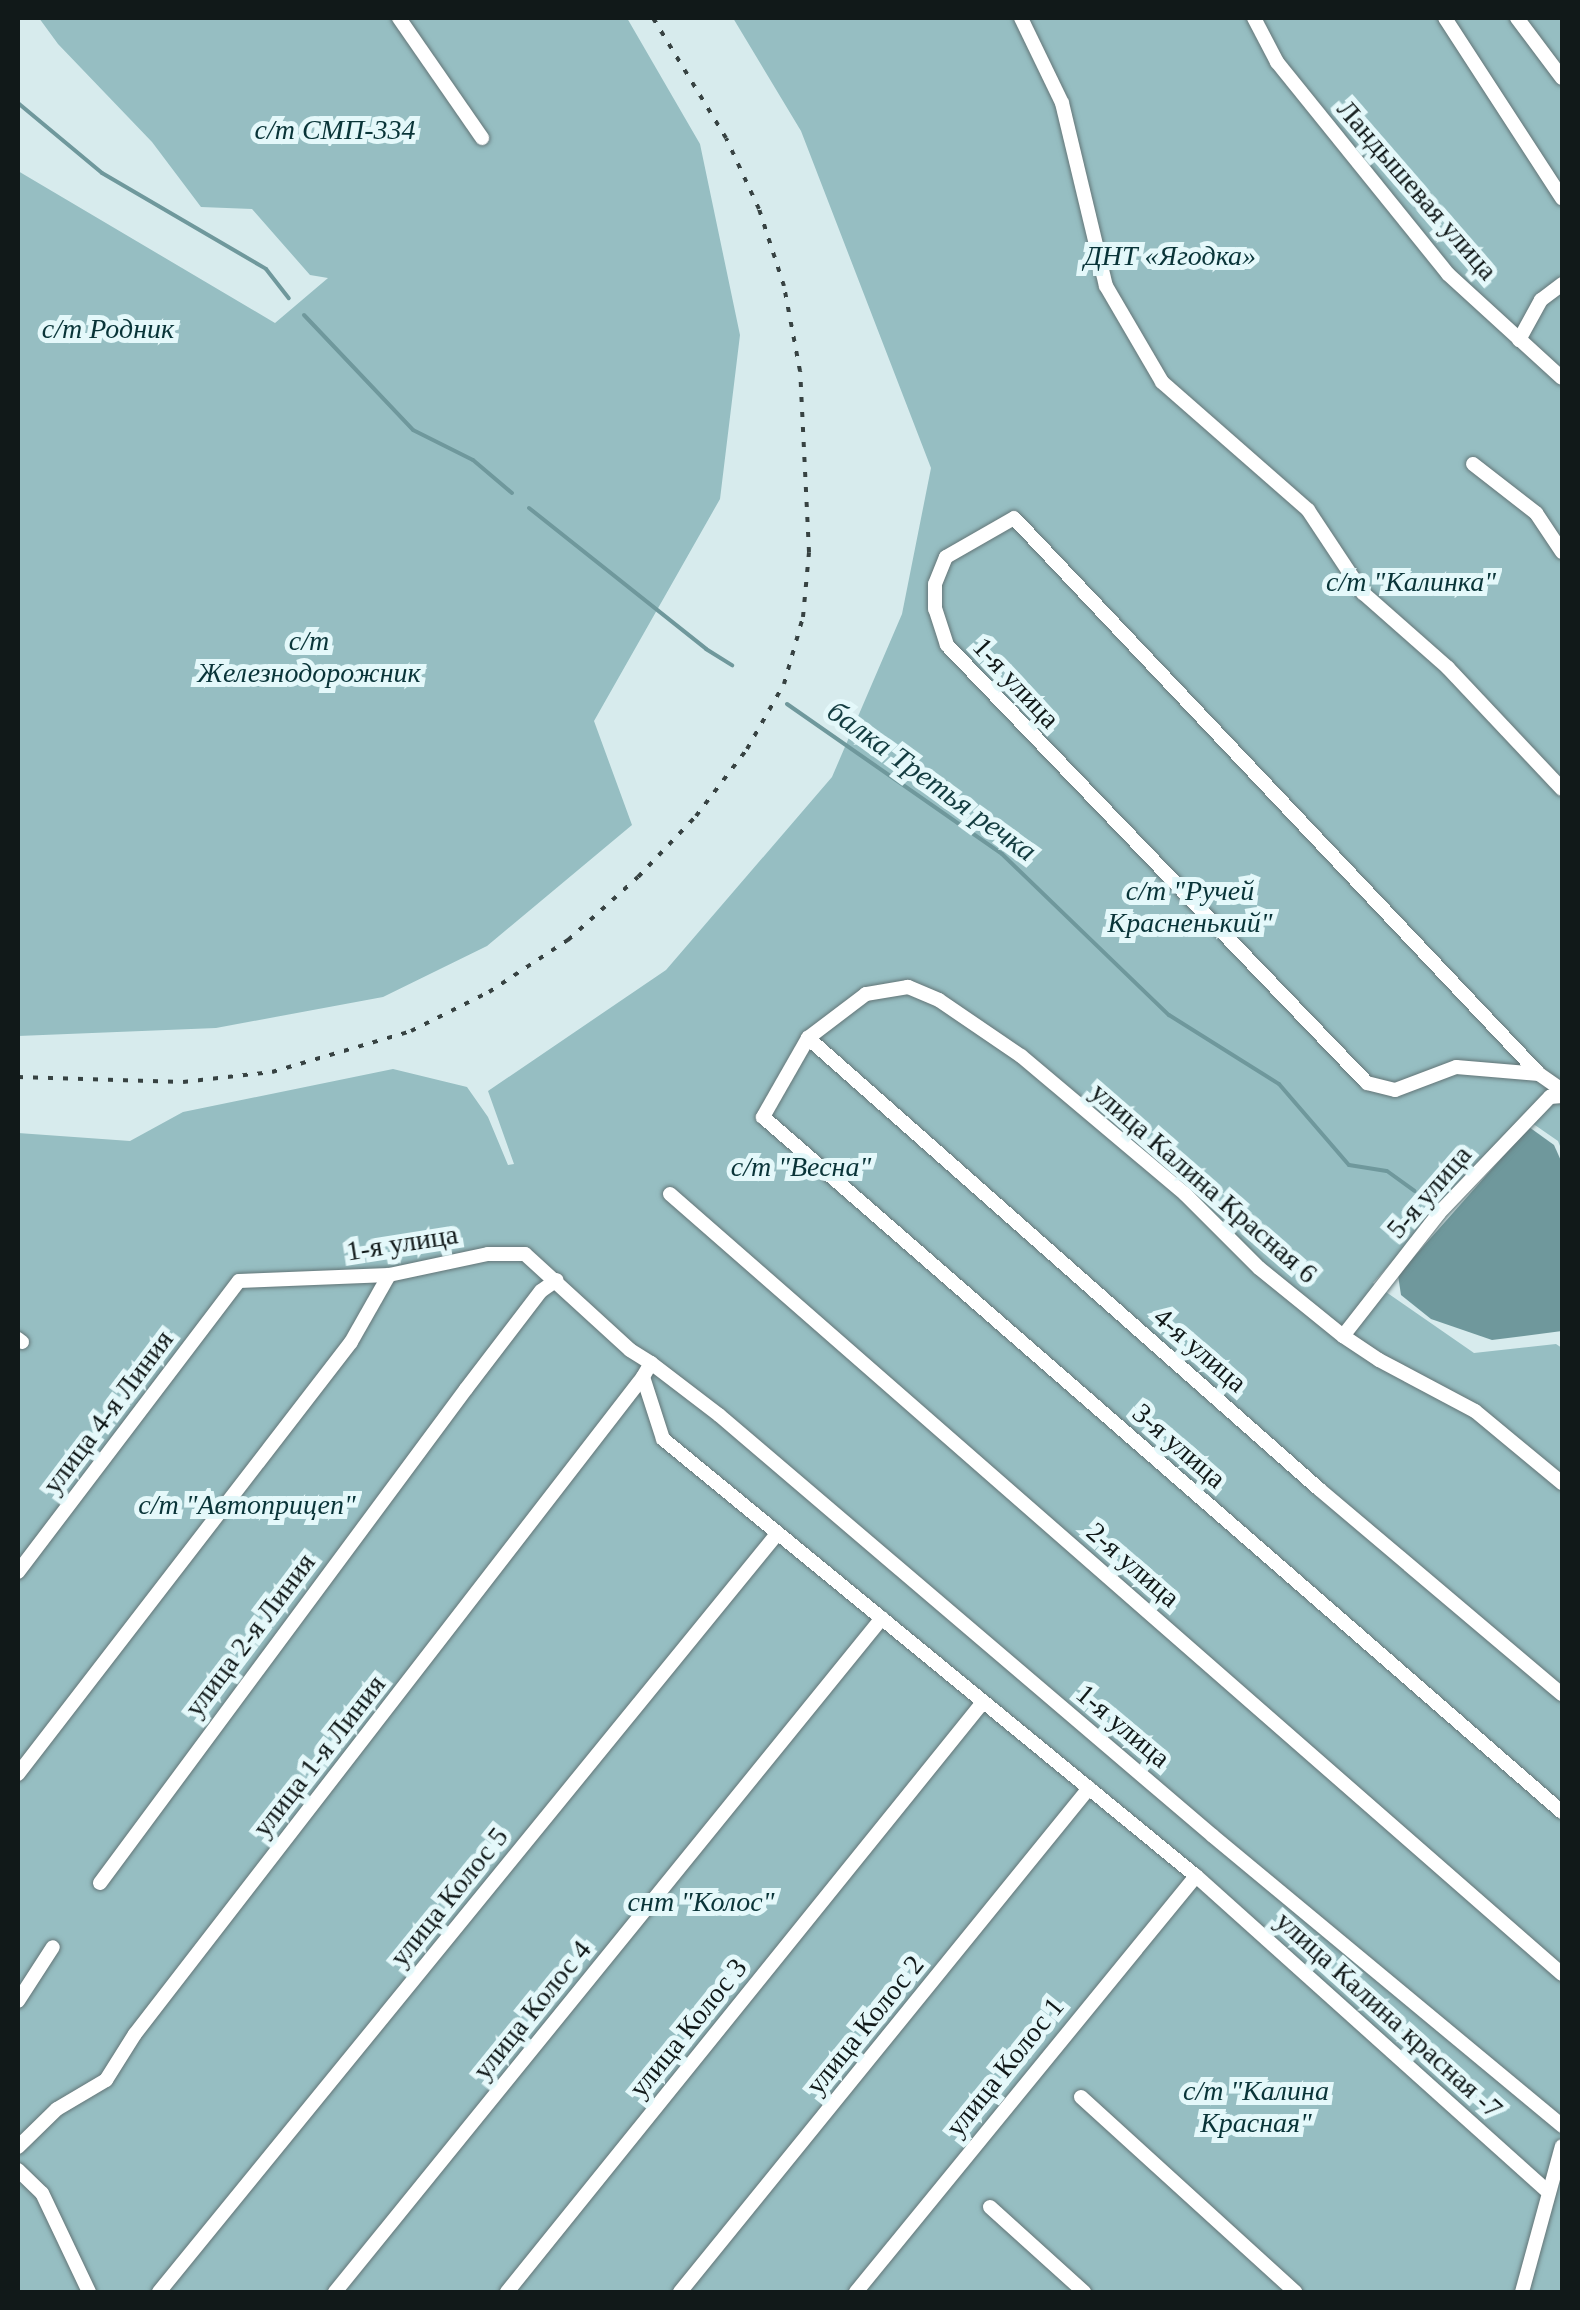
<!DOCTYPE html>
<meta charset="utf-8">
<style>
body{margin:0}
#map{position:relative;width:1580px;height:2310px;overflow:hidden;background:#d7ebed;font-family:Georgia,serif}
div>[style]{position:absolute}
.green>*{inset:0;background:#96bec2}
.water>*{inset:0;background:#6f989c}
.stream>*{height:4px;margin:-2px;padding:0 2px;transform-origin:2px;border-radius:2px;background:#6f989c}
.roads{filter:drop-shadow(0 0 2px #637577) drop-shadow(0 0 2px #637577)}
.street>*{height:14px;margin:-7px;padding:0 7px;transform-origin:7px;border-radius:7px;background:#fff}
.rail>*{height:4px;margin-top:-2px;transform-origin:0;background:repeating-linear-gradient(90deg,#374242 0 5px,transparent 0 15px)}
span{translate:-50% -50%;white-space:nowrap;text-align:center;line-height:1.15;-webkit-text-stroke:10px #e4f8fa;paint-order:stroke}
.park-label{font-size:28px;color:#093438;font-style:italic}
.street-label{font-size:28px;color:#111919}
.water-label{font-size:30px;color:#133c40;font-style:italic}
.frame{position:absolute;inset:0;border:20px solid #111919;pointer-events:none}
</style>
<div id="map">
<div class="green">
<i style="clip-path:polygon(39px 18px,627px 18px,700px 144px,740px 335px,720px 499px,594px 721px,632px 825px,487px 946px,383px 997px,216px 1028px,18px 1036px,18px 171px,275px 323px,328px 278px,310px 275px,252px 209px,201px 207px,152px 142px,58px 44px)"></i>
<i style="clip-path:polygon(733px 18px,1562px 18px,1562px 1151px,1558px 1141px,1522px 1116px,1373px 1283px,1474px 1353px,1556px 1344px,1562px 1348px,1562px 2292px,18px 2292px,18px 1133px,130px 1141px,183px 1112px,393px 1069px,467px 1087px,488px 1117px,508px 1165px,514px 1164px,488px 1091px,666px 970px,832px 777px,902px 614px,931px 468px,801px 131px)"></i>
</div>
<div class="water">
<i style="clip-path:polygon(1529px 1127px,1554px 1145px,1562px 1163px,1562px 1331px,1492px 1340px,1431px 1319px,1401px 1295px,1398px 1275px)"></i>
</div>
<div class="stream">
<i style="left:18px;top:103px;width:109px;rotate:39.8deg"></i>
<i style="left:102px;top:173px;width:190px;rotate:30.3deg"></i>
<i style="left:266px;top:269px;width:37px;rotate:52deg"></i>
<i style="left:304px;top:315px;width:158px;rotate:46.5deg"></i>
<i style="left:413px;top:430px;width:67px;rotate:26.6deg"></i>
<i style="left:473px;top:460px;width:51px;rotate:40.2deg"></i>
<i style="left:529px;top:508px;width:226px;rotate:38.5deg"></i>
<i style="left:706px;top:649px;width:31px;rotate:32deg"></i>
<i style="left:787px;top:704px;width:262px;rotate:34.9deg"></i>
<i style="left:1002px;top:854px;width:232px;rotate:44deg"></i>
<i style="left:1169px;top:1015px;width:130px;rotate:32.1deg"></i>
<i style="left:1279px;top:1084px;width:107px;rotate:49.2deg"></i>
<i style="left:1349px;top:1165px;width:38px;rotate:9deg"></i>
<i style="left:1387px;top:1171px;width:34px;rotate:36deg"></i>
</div>
<div class="roads">
<div class="street">
<i style="left:399px;top:18px;width:146px;rotate:55.3deg"></i>
<i style="left:1021px;top:18px;width:94px;rotate:64.2deg"></i>
<i style="left:1062px;top:103px;width:188px;rotate:76.5deg"></i>
<i style="left:1106px;top:286px;width:111px;rotate:59.7deg"></i>
<i style="left:1162px;top:382px;width:194px;rotate:41.2deg"></i>
<i style="left:1308px;top:510px;width:100px;rotate:56.5deg"></i>
<i style="left:1363px;top:593px;width:113px;rotate:41.4deg"></i>
<i style="left:1448px;top:668px;width:166px;rotate:46.7deg"></i>
<i style="left:1254px;top:18px;width:50px;rotate:62.4deg"></i>
<i style="left:1277px;top:62px;width:272px;rotate:51.1deg"></i>
<i style="left:1448px;top:274px;width:154px;rotate:42.4deg"></i>
<i style="left:1445px;top:18px;width:215px;rotate:57deg"></i>
<i style="left:1517px;top:18px;width:75px;rotate:53.1deg"></i>
<i style="left:1519px;top:340px;width:46px;rotate:-61.2deg"></i>
<i style="left:1541px;top:300px;width:26px;rotate:-37deg"></i>
<i style="left:1473px;top:464px;width:80px;rotate:37.9deg"></i>
<i style="left:1536px;top:513px;width:47px;rotate:56.3deg"></i>
<i style="left:808px;top:1038px;width:682px;rotate:41.43deg"></i>
<i style="left:1319px;top:1489px;width:318px;rotate:40.2deg"></i>
<i style="left:1539px;top:1074px;width:83px;rotate:-175.2deg"></i>
<i style="left:1456px;top:1067px;width:65px;rotate:159.3deg"></i>
<i style="left:1395px;top:1090px;width:29px;rotate:-166deg"></i>
<i style="left:1367px;top:1083px;width:607px;rotate:-133.8deg"></i>
<i style="left:947px;top:645px;width:38px;rotate:-108deg"></i>
<i style="left:935px;top:609px;width:25px;rotate:-90deg"></i>
<i style="left:935px;top:584px;width:29px;rotate:-68deg"></i>
<i style="left:946px;top:557px;width:78px;rotate:-29.8deg"></i>
<i style="left:1014px;top:518px;width:765px;rotate:46.64deg"></i>
<i style="left:1539px;top:1074px;width:28px;rotate:35deg"></i>
<i style="left:670px;top:1194px;width:1185px;rotate:41.17deg"></i>
<i style="left:1343px;top:1336px;width:156px;rotate:-52deg"></i>
<i style="left:1439px;top:1213px;width:161px;rotate:-46.3deg"></i>
<i style="left:1550px;top:1097px;width:12px;rotate:-5deg"></i>
<i style="left:18px;top:1339px;width:5px;rotate:37deg"></i>
<i style="left:651px;top:1363px;width:86px;rotate:37.4deg"></i>
<i style="left:719px;top:1415px;width:649px;rotate:40.44deg"></i>
<i style="left:1213px;top:1836px;width:454px;rotate:39.7deg"></i>
<i style="left:1562px;top:1483px;width:113px;rotate:-140.4deg"></i>
<i style="left:1475px;top:1411px;width:109px;rotate:-152deg"></i>
<i style="left:1379px;top:1360px;width:43px;rotate:-146.3deg"></i>
<i style="left:1343px;top:1336px;width:108px;rotate:-141deg"></i>
<i style="left:1259px;top:1268px;width:105px;rotate:-135deg"></i>
<i style="left:1185px;top:1194px;width:214px;rotate:-139.9deg"></i>
<i style="left:1021px;top:1056px;width:99px;rotate:-145.7deg"></i>
<i style="left:939px;top:1000px;width:34px;rotate:-157deg"></i>
<i style="left:908px;top:987px;width:43px;rotate:170.5deg"></i>
<i style="left:866px;top:994px;width:73px;rotate:142.8deg"></i>
<i style="left:808px;top:1038px;width:91px;rotate:119.7deg"></i>
<i style="left:763px;top:1117px;width:1059px;rotate:41.02deg"></i>
<i style="left:18px;top:1572px;width:365px;rotate:-52.8deg"></i>
<i style="left:239px;top:1281px;width:150px;rotate:-2.3deg"></i>
<i style="left:389px;top:1275px;width:101px;rotate:-12deg"></i>
<i style="left:488px;top:1254px;width:37px"></i>
<i style="left:525px;top:1254px;width:142px;rotate:42.4deg"></i>
<i style="left:630px;top:1350px;width:25px;rotate:32deg"></i>
<i style="left:651px;top:1363px;width:16px;rotate:120deg"></i>
<i style="left:643px;top:1377px;width:65px;rotate:72.1deg"></i>
<i style="left:663px;top:1439px;width:689px;rotate:39.35deg"></i>
<i style="left:1196px;top:1876px;width:473px;rotate:41.9deg"></i>
<i style="left:18px;top:1774px;width:545px;rotate:-52.37deg"></i>
<i style="left:351px;top:1342px;width:77px;rotate:-60.4deg"></i>
<i style="left:100px;top:1883px;width:615px;rotate:-53.47deg"></i>
<i style="left:466px;top:1389px;width:123px;rotate:-52.6deg"></i>
<i style="left:541px;top:1291px;width:19px;rotate:-35deg"></i>
<i style="left:18px;top:2001px;width:64px;rotate:-57.1deg"></i>
<i style="left:1081px;top:2097px;width:290px;rotate:42.3deg"></i>
<i style="left:18px;top:2147px;width:54px;rotate:-44.3deg"></i>
<i style="left:57px;top:2109px;width:57px;rotate:-30.6deg"></i>
<i style="left:106px;top:2080px;width:54px;rotate:-57.8deg"></i>
<i style="left:135px;top:2034px;width:830px;rotate:-52.29deg"></i>
<i style="left:18px;top:2170px;width:33px;rotate:44deg"></i>
<i style="left:42px;top:2193px;width:110px;rotate:64.6deg"></i>
<i style="left:990px;top:2207px;width:127px;rotate:42.1deg"></i>
<i style="left:159px;top:2292px;width:978px;rotate:-50.81deg"></i>
<i style="left:335px;top:2292px;width:868px;rotate:-50.94deg"></i>
<i style="left:507px;top:2292px;width:758px;rotate:-51.1deg"></i>
<i style="left:680px;top:2292px;width:649px;rotate:-50.94deg"></i>
<i style="left:856px;top:2292px;width:537px;rotate:-50.74deg"></i>
<i style="left:1522px;top:2292px;width:151px;rotate:-74.7deg"></i>
</div>
</div>
<div class="rail">
<i style="left:18px;top:1077px;width:165px;rotate:1.7deg"></i>
<i style="left:183px;top:1082px;width:90px;rotate:-6.4deg"></i>
<i style="left:272px;top:1072px;width:145px;rotate:-16.4deg"></i>
<i style="left:411px;top:1031px;width:87px;rotate:-26.6deg"></i>
<i style="left:489px;top:992px;width:95px;rotate:-33.4deg"></i>
<i style="left:568px;top:940px;width:94px;rotate:-42deg"></i>
<i style="left:638px;top:877px;width:84px;rotate:-46.4deg"></i>
<i style="left:696px;top:816px;width:84px;rotate:-52.7deg"></i>
<i style="left:747px;top:749px;width:75px;rotate:-60.4deg"></i>
<i style="left:784px;top:684px;width:70px;rotate:-74.2deg"></i>
<i style="left:803px;top:617px;width:65px;rotate:-84.7deg"></i>
<i style="left:809px;top:552px;width:181px;rotate:-92.8deg"></i>
<i style="left:800px;top:371px;width:86px;rotate:-100.7deg"></i>
<i style="left:784px;top:286px;width:81px;rotate:-108deg"></i>
<i style="left:759px;top:209px;width:78px;rotate:-114.9deg"></i>
<i style="left:726px;top:138px;width:140px;rotate:-121.3deg"></i>
</div>
<div class="park-label">
<span style="left:335px;top:130px">с/т СМП-334</span>
<span style="left:1170px;top:256px">ДНТ «Ягодка»</span>
<span style="left:108px;top:329px">с/т Родник</span>
<span style="left:1411px;top:582px">с/т "Калинка"</span>
<span style="left:309px;top:657px">с/т<br>Железнодорожник</span>
<span style="left:1190px;top:907px">с/т "Ручей<br>Красненький"</span>
<span style="left:801px;top:1167px">с/т "Весна"</span>
<span style="left:247px;top:1505px">с/т "Автоприцеп"</span>
<span style="left:701px;top:1902px">снт "Колос"</span>
<span style="left:1256px;top:2107px">с/т "Калина<br>Красная"</span>
</div>
<div class="street-label">
<span style="left:1417px;top:190px;rotate:49deg">Ландышевая улица</span>
<span style="left:1016px;top:683px;rotate:47deg">1-я улица</span>
<span style="left:1204px;top:1183px;rotate:41deg">улица Калина Красная 6</span>
<span style="left:1429px;top:1192px;rotate:-49deg">5-я улица</span>
<span style="left:402px;top:1243px;rotate:-9deg">1-я улица</span>
<span style="left:1200px;top:1350px;rotate:41deg">4-я улица</span>
<span style="left:108px;top:1412px;rotate:-53deg">улица 4-я Линия</span>
<span style="left:1179px;top:1446px;rotate:41deg">3-я улица</span>
<span style="left:1133px;top:1565px;rotate:41deg">2-я улица</span>
<span style="left:250px;top:1635px;rotate:-53deg">улица 2-я Линия</span>
<span style="left:1123px;top:1726px;rotate:40deg">1-я улица</span>
<span style="left:319px;top:1756px;rotate:-52deg">улица 1-я Линия</span>
<span style="left:449px;top:1897px;rotate:-51deg">улица Колос 5</span>
<span style="left:532px;top:2010px;rotate:-51deg">улица Колос 4</span>
<span style="left:1389px;top:2015px;rotate:42deg">улица Калина красная -7</span>
<span style="left:865px;top:2025px;rotate:-51deg">улица Колос 2</span>
<span style="left:688px;top:2028px;rotate:-51deg">улица Колос 3</span>
<span style="left:1005px;top:2067px;rotate:-51deg">улица Колос 1</span>
</div>
<div class="water-label">
<span style="left:932px;top:781px;rotate:36deg">балка Третья речка</span>
</div>
<div class="frame"></div>
</div>
